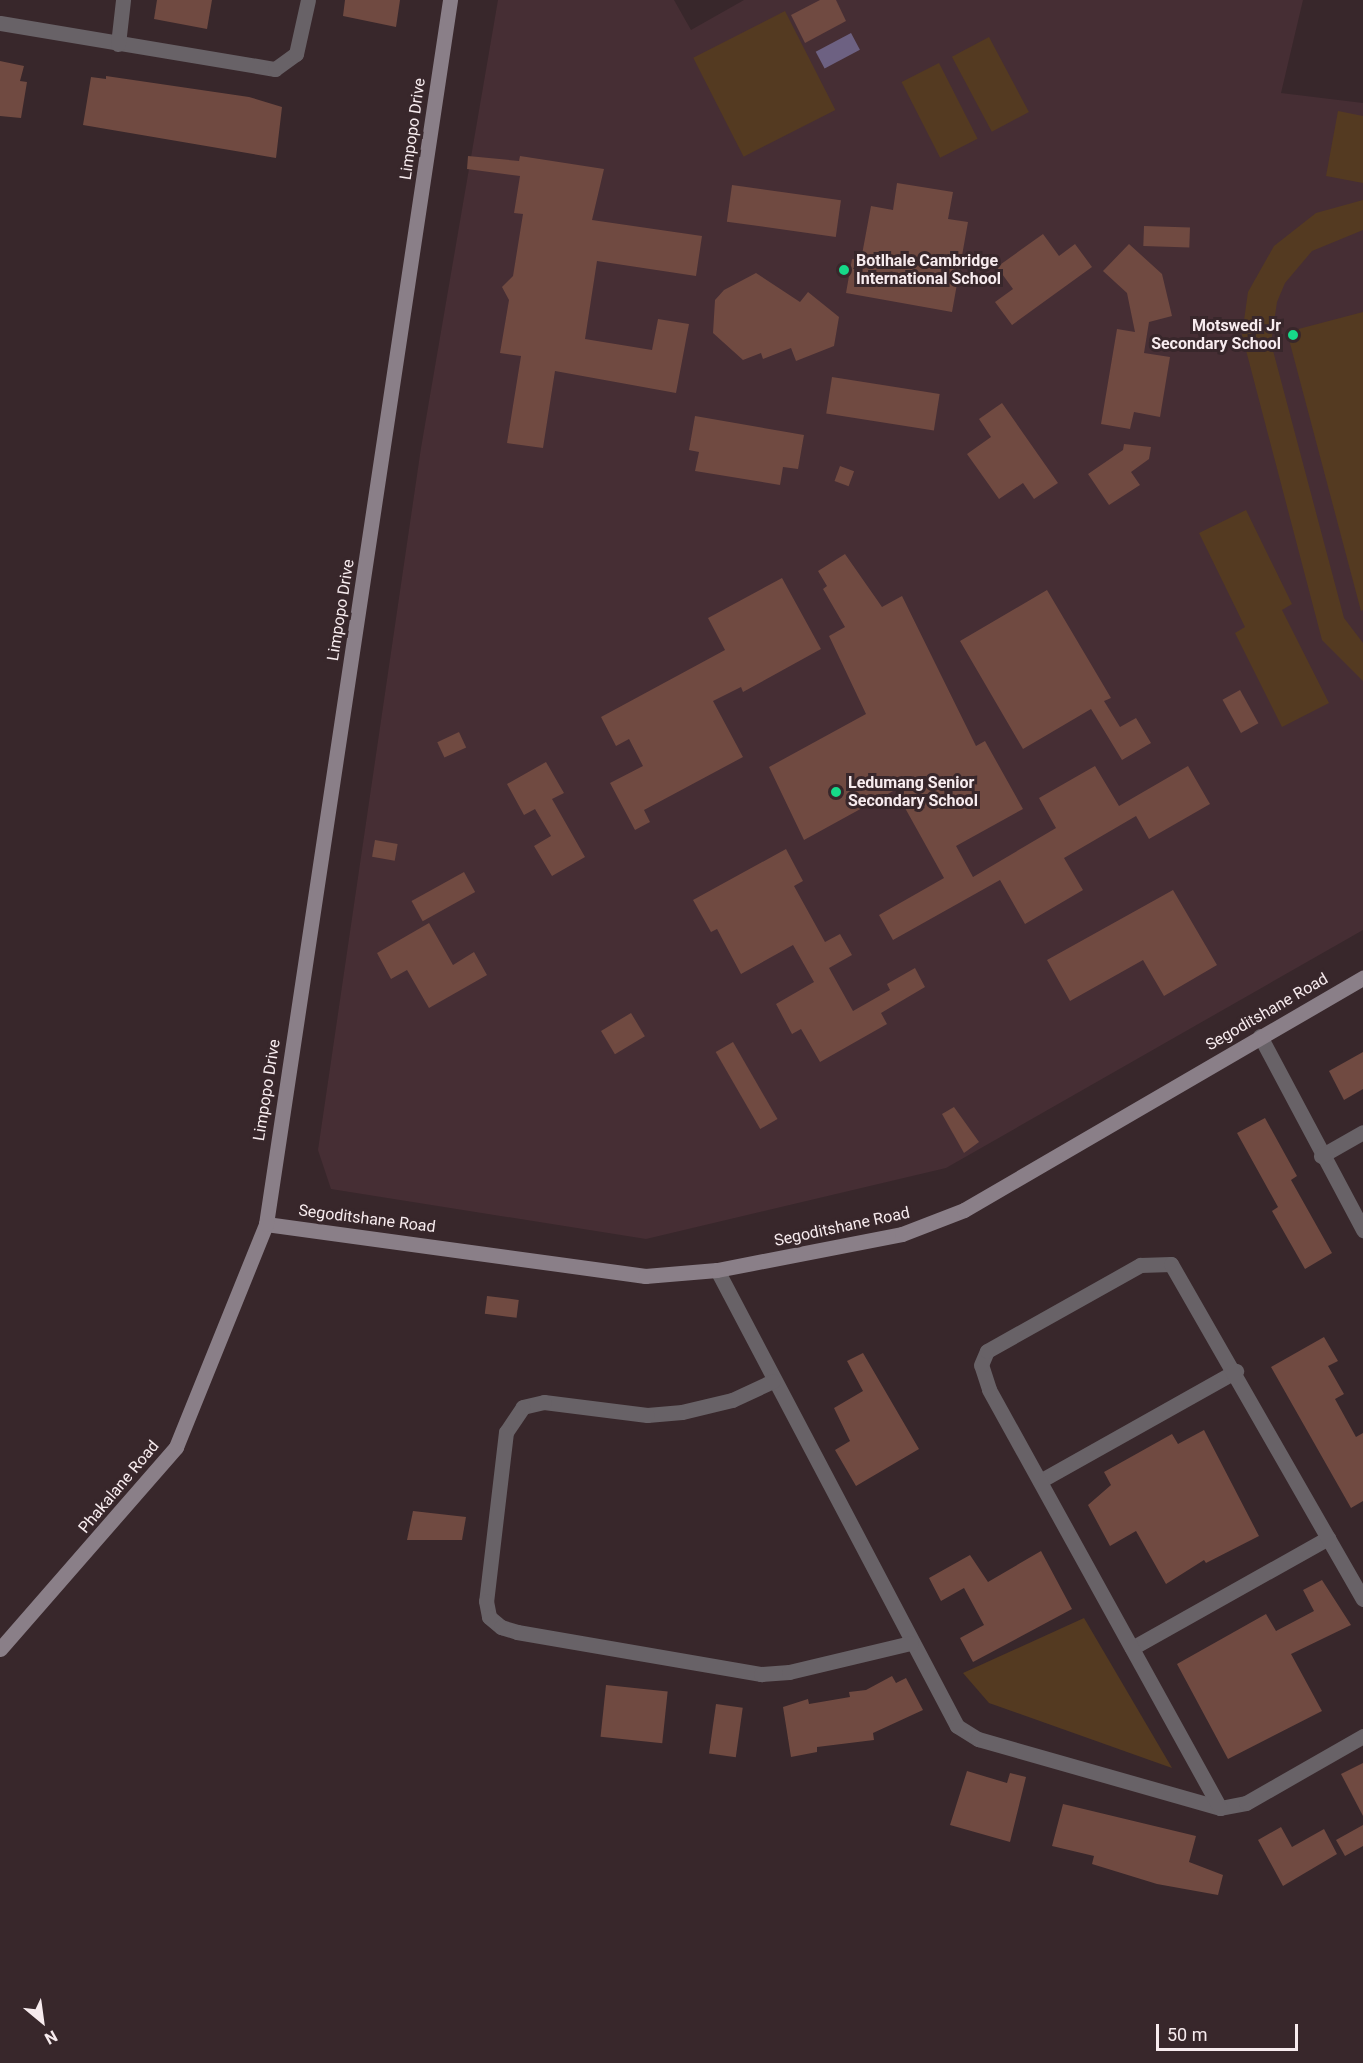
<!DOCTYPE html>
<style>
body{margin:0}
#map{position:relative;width:1363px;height:2063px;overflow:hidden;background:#38272b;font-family:Roboto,sans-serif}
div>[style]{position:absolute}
.built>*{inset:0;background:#462e34}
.green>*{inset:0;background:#543a21;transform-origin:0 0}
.water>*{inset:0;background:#6d6182;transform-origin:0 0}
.building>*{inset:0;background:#704a41;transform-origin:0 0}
.street>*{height:15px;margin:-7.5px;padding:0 7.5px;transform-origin:7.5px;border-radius:7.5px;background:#686267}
.secondary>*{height:15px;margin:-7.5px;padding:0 7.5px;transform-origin:7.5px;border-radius:7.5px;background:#8a7f88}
.dots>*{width:16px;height:16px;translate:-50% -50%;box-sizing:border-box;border:3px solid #38272b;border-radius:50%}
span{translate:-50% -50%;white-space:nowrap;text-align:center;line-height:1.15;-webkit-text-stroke:6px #38272b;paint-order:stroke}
.street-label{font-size:16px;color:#f7ebee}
.poi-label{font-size:16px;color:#f7ebee;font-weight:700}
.left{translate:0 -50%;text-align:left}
.right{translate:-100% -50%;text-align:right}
.north{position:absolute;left:12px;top:1991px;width:60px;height:60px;-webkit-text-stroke:4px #38272b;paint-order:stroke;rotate:151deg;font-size:16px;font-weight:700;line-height:24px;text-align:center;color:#f7ebee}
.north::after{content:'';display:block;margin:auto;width:21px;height:27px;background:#f7ebee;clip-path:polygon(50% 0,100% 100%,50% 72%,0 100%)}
.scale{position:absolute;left:1156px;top:2024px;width:142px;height:27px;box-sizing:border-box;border:3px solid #f7ebee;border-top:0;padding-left:8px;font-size:18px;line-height:21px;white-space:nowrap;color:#f7ebee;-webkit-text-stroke:4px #38272b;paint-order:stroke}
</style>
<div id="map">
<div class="built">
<i style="clip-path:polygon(498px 0,674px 0,691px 30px,744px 0,1303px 0,1281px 93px,1363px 103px,1363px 930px,946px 1168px,646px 1239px,331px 1189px,318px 1150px,421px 448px)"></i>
</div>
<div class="green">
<i style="left:785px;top:11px;width:111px;height:103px;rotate:63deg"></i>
<i style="left:989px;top:37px;width:85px;height:42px;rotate:62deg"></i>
<i style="left:939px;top:63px;width:85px;height:42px;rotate:63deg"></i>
<i style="clip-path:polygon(1338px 111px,1363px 116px,1363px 183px,1326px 176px)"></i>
<i style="clip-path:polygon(1363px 200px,1363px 230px,1312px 251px,1285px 283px,1277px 302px,1271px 343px,1344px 618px,1363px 643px,1363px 681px,1322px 640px,1242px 335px,1248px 292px,1274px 246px,1316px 213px)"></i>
<i style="clip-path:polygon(1363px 312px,1363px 610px,1361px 611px,1287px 332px)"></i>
<i style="clip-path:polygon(1246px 510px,1292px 604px,1282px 610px,1329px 703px,1282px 727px,1235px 633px,1245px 627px,1199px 533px)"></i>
<i style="clip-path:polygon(1084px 1618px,1172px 1768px,989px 1703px,963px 1673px)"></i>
</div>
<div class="water">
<i style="left:851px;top:33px;width:19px;height:40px;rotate:62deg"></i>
</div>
<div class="building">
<i style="clip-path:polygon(157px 0,212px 0,207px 29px,154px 19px)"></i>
<i style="clip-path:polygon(345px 0,400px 0,396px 27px,343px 16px)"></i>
<i style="clip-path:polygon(820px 0,836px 0,846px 21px,805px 43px,791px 15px)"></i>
<i style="clip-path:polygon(0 61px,24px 66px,20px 81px,27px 82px,21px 118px,0 116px)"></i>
<i style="clip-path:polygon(106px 76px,249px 97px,282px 107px,276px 158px,83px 125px,91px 77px,106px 79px)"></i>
<i style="clip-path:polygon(468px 156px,519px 161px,520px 156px,604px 169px,592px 220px,702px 236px,696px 276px,597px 261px,585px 339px,652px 350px,658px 319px,689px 324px,676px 393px,555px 371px,543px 448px,507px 443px,521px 356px,500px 353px,509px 300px,502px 287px,513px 276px,523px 214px,514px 213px,520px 176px,467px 169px)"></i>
<i style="clip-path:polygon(897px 183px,953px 192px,948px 219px,968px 222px,952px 312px,846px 293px,852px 259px,861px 260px,871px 206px,893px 210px)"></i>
<i style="left:732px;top:185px;width:110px;height:37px;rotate:8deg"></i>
<i style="left:1144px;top:226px;width:46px;height:20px;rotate:2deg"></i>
<i style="clip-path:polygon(1043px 234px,1059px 256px,1075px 244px,1092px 267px,1012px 325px,995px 302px,1013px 289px,997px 267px)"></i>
<i style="clip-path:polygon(1129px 244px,1162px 274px,1172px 316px,1149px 322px,1144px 353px,1170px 357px,1160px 417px,1134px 412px,1130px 429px,1101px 424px,1117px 329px,1135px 332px,1127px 293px,1103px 271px)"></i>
<i style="clip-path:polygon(756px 273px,800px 302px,808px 292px,839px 317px,834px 346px,796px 361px,791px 348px,763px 359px,761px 353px,743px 360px,713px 333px,715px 300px,724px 290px)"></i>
<i style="left:832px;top:377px;width:109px;height:37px;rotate:9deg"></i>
<i style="clip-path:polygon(1002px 403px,1058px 483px,1034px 499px,1023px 483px,999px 499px,967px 454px,991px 437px,979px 419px)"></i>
<i style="clip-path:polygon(695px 416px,804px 435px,798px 469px,783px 467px,780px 485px,695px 471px,699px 452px,689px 450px)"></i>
<i style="clip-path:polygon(1124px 444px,1151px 447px,1149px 459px,1131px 472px,1140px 485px,1109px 505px,1088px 474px,1123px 450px)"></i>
<i style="left:840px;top:466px;width:15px;height:16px;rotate:20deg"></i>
<i style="clip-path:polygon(845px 554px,882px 607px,902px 596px,976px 746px,985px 741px,1023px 809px,956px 846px,973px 877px,1056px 828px,1039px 798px,1095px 766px,1119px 806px,1188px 766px,1210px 804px,1149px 839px,1136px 816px,1064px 858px,1083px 890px,1025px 924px,1000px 880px,893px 940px,879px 915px,944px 878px,895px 790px,804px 840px,769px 767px,866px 714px,829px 636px,845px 627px,823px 589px,827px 586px,818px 571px)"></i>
<i style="clip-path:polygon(782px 578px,821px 649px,743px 692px,741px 687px,713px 701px,743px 757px,644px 810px,650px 822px,635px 830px,610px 783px,643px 766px,629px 739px,616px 746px,601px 717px,725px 650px,708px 618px)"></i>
<i style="clip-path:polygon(1047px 590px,1111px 698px,1104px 701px,1120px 727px,1136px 718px,1151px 743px,1122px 760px,1091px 709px,1023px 749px,960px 641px)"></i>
<i style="left:1240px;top:690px;width:38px;height:20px;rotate:61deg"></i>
<i style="left:459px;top:732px;width:17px;height:24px;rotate:65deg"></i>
<i style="clip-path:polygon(546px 762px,564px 793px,552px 799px,585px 857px,552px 876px,534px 846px,551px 836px,535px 809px,524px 815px,507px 784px)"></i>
<i style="left:375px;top:840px;width:23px;height:17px;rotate:10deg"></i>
<i style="clip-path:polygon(786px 849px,803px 881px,794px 886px,825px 942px,840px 934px,852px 955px,829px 968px,853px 1011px,890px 990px,887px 984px,915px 968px,925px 987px,881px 1013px,887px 1024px,820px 1062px,801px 1029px,792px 1034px,776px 1004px,814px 982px,793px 945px,741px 974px,717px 929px,711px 932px,693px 900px)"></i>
<i style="left:464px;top:872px;width:23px;height:60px;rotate:61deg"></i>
<i style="clip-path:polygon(1173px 890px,1217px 965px,1164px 996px,1143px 960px,1070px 1001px,1047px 960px)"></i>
<i style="clip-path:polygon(429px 923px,453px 965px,474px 952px,487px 975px,429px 1008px,407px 970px,391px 979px,377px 953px)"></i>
<i style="left:631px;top:1013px;width:27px;height:35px;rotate:59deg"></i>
<i style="left:733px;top:1042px;width:89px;height:20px;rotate:60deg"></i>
<i style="clip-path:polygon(1363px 1052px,1363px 1089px,1344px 1100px,1329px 1071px)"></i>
<i style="clip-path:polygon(954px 1107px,979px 1142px,964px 1153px,942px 1114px)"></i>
<i style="clip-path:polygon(1265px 1118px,1297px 1176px,1291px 1180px,1332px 1253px,1305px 1269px,1272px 1211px,1278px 1207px,1237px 1133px)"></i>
<i style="left:487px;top:1296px;width:32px;height:18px;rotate:7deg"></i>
<i style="clip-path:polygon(1324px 1337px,1338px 1361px,1328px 1366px,1344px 1394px,1335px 1399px,1356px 1437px,1363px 1433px,1363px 1501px,1351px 1508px,1271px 1367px)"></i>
<i style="clip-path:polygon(863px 1353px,919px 1449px,856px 1486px,835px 1450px,850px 1441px,834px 1408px,863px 1391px,847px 1361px)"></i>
<i style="clip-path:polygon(1204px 1430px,1259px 1536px,1206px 1563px,1204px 1560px,1166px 1584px,1136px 1531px,1110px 1546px,1088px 1505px,1111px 1485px,1104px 1472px,1172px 1434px,1178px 1444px)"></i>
<i style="clip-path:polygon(413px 1511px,466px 1517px,462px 1540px,407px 1540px)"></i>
<i style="clip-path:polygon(1041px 1551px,1072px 1609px,973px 1662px,960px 1638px,984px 1625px,964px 1588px,941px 1601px,929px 1578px,970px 1555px,988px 1582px)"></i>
<i style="clip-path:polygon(1322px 1580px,1351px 1625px,1291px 1654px,1322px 1711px,1228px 1759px,1177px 1664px,1266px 1614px,1276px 1631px,1314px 1611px,1303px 1590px)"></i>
<i style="clip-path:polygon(892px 1676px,896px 1683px,906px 1678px,923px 1710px,873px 1733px,874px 1740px,817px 1747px,817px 1752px,791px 1757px,783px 1707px,808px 1699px,809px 1704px,850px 1697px,849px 1692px,866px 1690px)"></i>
<i style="left:606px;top:1685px;width:62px;height:52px;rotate:6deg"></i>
<i style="left:716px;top:1704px;width:27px;height:50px;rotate:8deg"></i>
<i style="clip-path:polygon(1363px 1763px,1363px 1816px,1341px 1774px)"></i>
<i style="clip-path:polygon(967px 1771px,1007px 1783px,1010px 1773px,1026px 1777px,1010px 1842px,950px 1825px)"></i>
<i style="clip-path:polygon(1063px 1804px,1196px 1836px,1189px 1862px,1223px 1875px,1218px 1895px,1157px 1884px,1092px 1864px,1094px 1856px,1052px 1846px)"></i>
<i style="clip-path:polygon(1363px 1825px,1363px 1846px,1345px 1856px,1336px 1840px)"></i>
<i style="clip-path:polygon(1281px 1827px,1292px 1847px,1324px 1829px,1337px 1854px,1283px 1886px,1258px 1840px)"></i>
</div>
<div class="street">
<i style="left:0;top:23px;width:279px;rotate:9.5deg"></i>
<i style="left:275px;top:69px;width:26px;rotate:-36deg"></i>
<i style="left:296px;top:54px;width:55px;rotate:-77.5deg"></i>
<i style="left:118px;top:44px;width:44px;rotate:-83.5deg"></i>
<i style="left:1260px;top:1036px;width:220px;rotate:62deg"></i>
<i style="left:1321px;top:1156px;width:48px;rotate:-29.7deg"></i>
<i style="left:717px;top:1270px;width:515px;rotate:62.24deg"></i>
<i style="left:957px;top:1726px;width:25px;rotate:32deg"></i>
<i style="left:978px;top:1739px;width:252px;rotate:15.9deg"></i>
<i style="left:1220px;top:1808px;width:26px;rotate:-11deg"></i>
<i style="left:1246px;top:1803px;width:135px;rotate:-29.8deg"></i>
<i style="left:773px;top:1381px;width:45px;rotate:155.1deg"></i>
<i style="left:732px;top:1400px;width:51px;rotate:166.5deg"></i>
<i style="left:682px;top:1412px;width:35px;rotate:175deg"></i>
<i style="left:647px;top:1415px;width:104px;rotate:-172.8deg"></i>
<i style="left:544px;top:1402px;width:22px;rotate:167deg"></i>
<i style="left:523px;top:1407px;width:30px;rotate:124deg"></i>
<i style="left:506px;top:1432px;width:170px;rotate:96.7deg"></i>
<i style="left:486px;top:1601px;width:16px;rotate:79deg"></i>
<i style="left:489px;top:1617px;width:16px;rotate:40deg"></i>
<i style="left:501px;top:1627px;width:17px;rotate:17deg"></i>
<i style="left:517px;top:1632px;width:248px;rotate:9.8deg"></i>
<i style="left:761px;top:1674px;width:28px;rotate:-4deg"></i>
<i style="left:789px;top:1672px;width:125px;rotate:-13.4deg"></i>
<i style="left:1040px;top:1481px;width:225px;rotate:-29.3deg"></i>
<i style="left:1132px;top:1648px;width:225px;rotate:-29.3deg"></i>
<i style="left:1220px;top:1808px;width:478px;rotate:-118.9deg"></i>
<i style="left:989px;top:1389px;width:25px;rotate:-108deg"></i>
<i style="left:981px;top:1365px;width:15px;rotate:-67deg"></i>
<i style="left:987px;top:1351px;width:176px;rotate:-29.3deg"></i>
<i style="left:1140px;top:1265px;width:31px;rotate:-2deg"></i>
<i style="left:1171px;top:1264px;width:386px;rotate:60.2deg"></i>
</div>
<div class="secondary">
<i style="left:266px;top:1224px;width:383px;rotate:7.8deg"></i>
<i style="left:645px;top:1276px;width:72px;rotate:-4.8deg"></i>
<i style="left:717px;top:1270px;width:188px;rotate:-11deg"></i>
<i style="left:902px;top:1234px;width:66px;rotate:-21.2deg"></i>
<i style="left:964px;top:1210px;width:462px;rotate:-30.2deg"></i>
<i style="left:0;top:1649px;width:268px;rotate:-48.9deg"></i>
<i style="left:176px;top:1447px;width:240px;rotate:-68deg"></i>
<i style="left:266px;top:1224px;width:1238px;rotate:-81.45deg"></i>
</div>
<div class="dots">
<i style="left:844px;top:270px;background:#16d989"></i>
<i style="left:1293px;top:335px;background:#16d989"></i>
<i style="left:836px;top:792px;background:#16d989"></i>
</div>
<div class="street-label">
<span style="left:413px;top:129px;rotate:-82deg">Limpopo Drive</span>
<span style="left:341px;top:610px;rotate:-81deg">Limpopo Drive</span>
<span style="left:1267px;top:1012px;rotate:-30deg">Segoditshane Road</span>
<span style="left:267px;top:1090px;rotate:-81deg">Limpopo Drive</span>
<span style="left:367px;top:1219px;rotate:7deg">Segoditshane Road</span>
<span style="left:842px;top:1227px;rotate:-12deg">Segoditshane Road</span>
<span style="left:119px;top:1487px;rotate:-50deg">Phakalane Road</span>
</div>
<div class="poi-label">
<span class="left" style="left:856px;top:270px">Botlhale Cambridge<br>International School</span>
<span class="right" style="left:1281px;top:335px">Motswedi Jr<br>Secondary School</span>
<span class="left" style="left:848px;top:792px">Ledumang Senior<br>Secondary School</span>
</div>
<div class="north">N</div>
<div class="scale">50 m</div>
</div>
